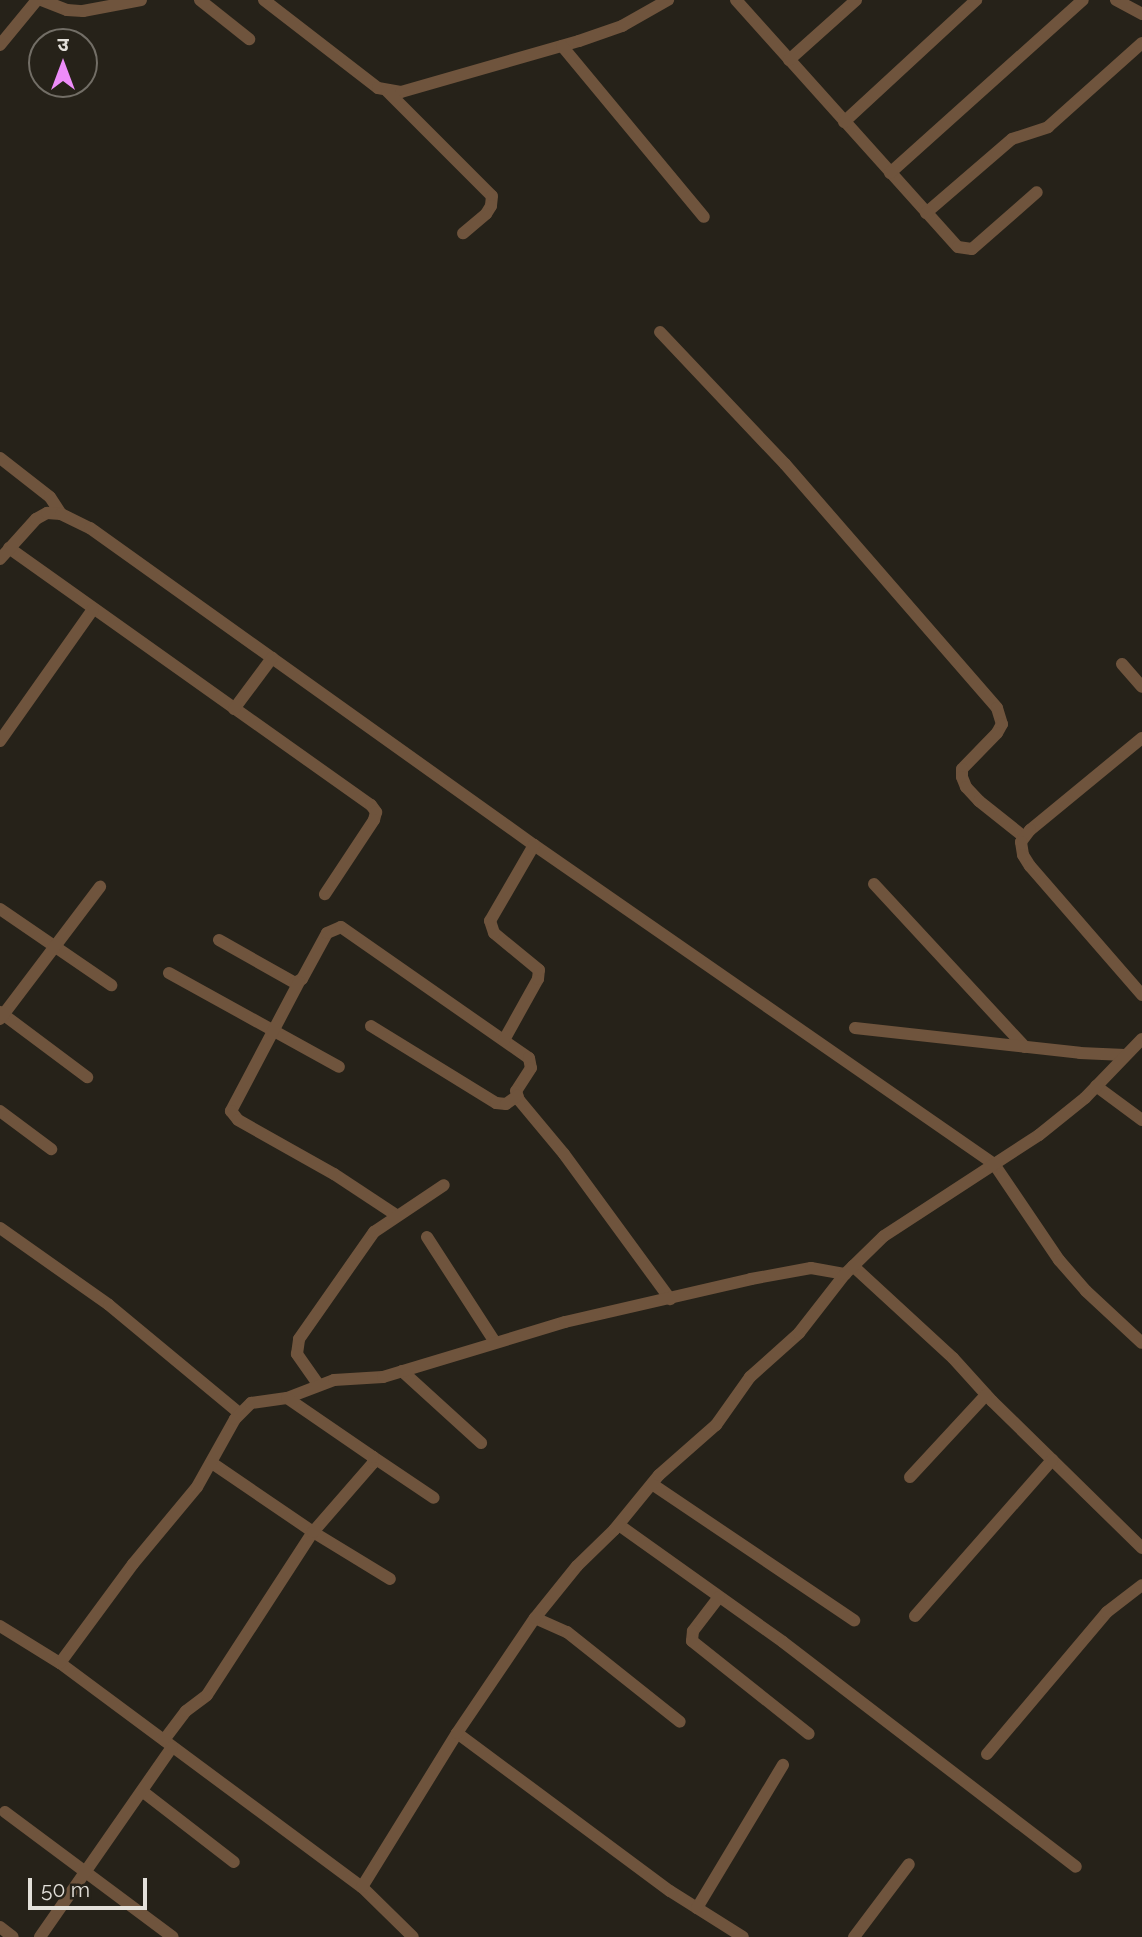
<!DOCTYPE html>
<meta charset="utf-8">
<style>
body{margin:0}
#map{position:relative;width:1142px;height:1937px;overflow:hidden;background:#262219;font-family:Raleway,"Noto Sans Devanagari",sans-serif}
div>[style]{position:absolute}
.street>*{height:12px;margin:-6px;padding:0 6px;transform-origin:6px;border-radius:6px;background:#6f543d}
span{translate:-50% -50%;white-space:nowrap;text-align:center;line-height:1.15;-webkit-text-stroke:7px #262219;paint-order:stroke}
.north{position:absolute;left:28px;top:28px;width:70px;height:70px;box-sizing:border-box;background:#262219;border:2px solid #726e66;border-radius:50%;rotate:0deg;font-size:19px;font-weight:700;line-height:28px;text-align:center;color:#e3e0da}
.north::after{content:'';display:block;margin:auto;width:24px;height:32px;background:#ed8cf9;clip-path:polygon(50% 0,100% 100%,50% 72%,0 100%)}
.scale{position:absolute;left:28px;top:1878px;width:119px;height:32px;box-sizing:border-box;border:4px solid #e3e0da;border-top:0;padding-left:9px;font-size:21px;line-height:24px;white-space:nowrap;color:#e3e0da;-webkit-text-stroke:5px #262219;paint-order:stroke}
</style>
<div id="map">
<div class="street">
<i style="left:41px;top:0;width:28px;rotate:21deg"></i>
<i style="left:67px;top:10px;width:16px;rotate:4deg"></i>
<i style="left:83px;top:11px;width:59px;rotate:-10.7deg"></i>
<i style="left:200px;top:0;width:63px;rotate:38.5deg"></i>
<i style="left:264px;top:0;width:144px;rotate:37.7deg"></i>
<i style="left:378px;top:88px;width:23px;rotate:10deg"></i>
<i style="left:401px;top:92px;width:185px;rotate:-16deg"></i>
<i style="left:579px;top:41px;width:46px;rotate:-19.2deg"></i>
<i style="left:622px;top:26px;width:53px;rotate:-29.5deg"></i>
<i style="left:736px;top:0;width:332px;rotate:48.1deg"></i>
<i style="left:958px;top:247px;width:14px;rotate:8deg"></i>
<i style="left:972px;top:249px;width:86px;rotate:-41.2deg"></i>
<i style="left:1116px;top:0;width:30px;rotate:28deg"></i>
<i style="left:0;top:45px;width:58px;rotate:-50.6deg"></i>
<i style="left:562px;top:46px;width:222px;rotate:50.3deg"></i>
<i style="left:789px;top:60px;width:90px;rotate:-41.8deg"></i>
<i style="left:387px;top:91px;width:148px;rotate:45deg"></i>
<i style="left:492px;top:196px;width:10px;rotate:96deg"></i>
<i style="left:491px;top:206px;width:9px;rotate:122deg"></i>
<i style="left:486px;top:214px;width:30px;rotate:140deg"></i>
<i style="left:844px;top:122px;width:180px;rotate:-42.7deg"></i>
<i style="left:890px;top:173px;width:259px;rotate:-41.9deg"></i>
<i style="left:926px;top:213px;width:113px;rotate:-40.7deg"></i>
<i style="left:1012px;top:139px;width:38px;rotate:-18deg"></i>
<i style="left:1048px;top:127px;width:126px;rotate:-41.8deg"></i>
<i style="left:660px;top:332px;width:182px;rotate:46.6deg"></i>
<i style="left:785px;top:464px;width:323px;rotate:49deg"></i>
<i style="left:997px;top:708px;width:17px;rotate:73deg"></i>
<i style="left:1002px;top:724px;width:10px;rotate:119deg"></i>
<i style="left:997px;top:733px;width:50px;rotate:134.2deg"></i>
<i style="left:962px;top:769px;width:8px;rotate:90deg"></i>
<i style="left:962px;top:777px;width:11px;rotate:68deg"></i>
<i style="left:966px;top:787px;width:19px;rotate:47deg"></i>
<i style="left:979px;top:801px;width:56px;rotate:38.5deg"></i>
<i style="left:0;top:458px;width:63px;rotate:38deg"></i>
<i style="left:50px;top:497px;width:20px;rotate:57deg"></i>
<i style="left:9px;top:548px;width:444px;rotate:35.4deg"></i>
<i style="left:371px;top:805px;width:9px;rotate:54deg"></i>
<i style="left:376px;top:812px;width:8px;rotate:104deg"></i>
<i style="left:374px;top:820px;width:89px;rotate:123.5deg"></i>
<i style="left:0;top:559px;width:54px;rotate:-48deg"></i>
<i style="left:36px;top:519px;width:13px;rotate:-29deg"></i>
<i style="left:47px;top:513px;width:14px;rotate:4deg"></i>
<i style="left:61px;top:514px;width:32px;rotate:26deg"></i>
<i style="left:90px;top:528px;width:546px;rotate:35.53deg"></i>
<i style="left:534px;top:845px;width:560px;rotate:34.74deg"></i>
<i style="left:994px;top:1164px;width:116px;rotate:55.9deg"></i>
<i style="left:1059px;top:1260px;width:41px;rotate:48.9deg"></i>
<i style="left:1086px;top:1291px;width:76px;rotate:42.9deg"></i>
<i style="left:1122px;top:664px;width:30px;rotate:49deg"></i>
<i style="left:234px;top:709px;width:64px;rotate:-53.3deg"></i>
<i style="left:1142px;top:738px;width:145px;rotate:140.6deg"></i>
<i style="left:1030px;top:830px;width:15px;rotate:127deg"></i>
<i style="left:1021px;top:842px;width:13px;rotate:81deg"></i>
<i style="left:1023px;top:855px;width:13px;rotate:58deg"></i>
<i style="left:1030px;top:866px;width:171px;rotate:49deg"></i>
<i style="left:0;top:741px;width:161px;rotate:-54.8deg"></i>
<i style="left:874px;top:884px;width:222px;rotate:47.2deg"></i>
<i style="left:0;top:909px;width:135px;rotate:34.4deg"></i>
<i style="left:219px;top:940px;width:87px;rotate:29.5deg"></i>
<i style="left:295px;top:983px;width:8px;rotate:-30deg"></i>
<i style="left:302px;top:979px;width:52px;rotate:-61.5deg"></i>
<i style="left:327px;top:933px;width:15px;rotate:-23deg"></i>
<i style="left:341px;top:927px;width:229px;rotate:34.9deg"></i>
<i style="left:529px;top:1058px;width:10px;rotate:79deg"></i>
<i style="left:531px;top:1068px;width:27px;rotate:123deg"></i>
<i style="left:516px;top:1091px;width:9px;rotate:72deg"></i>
<i style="left:519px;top:1100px;width:70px;rotate:50.2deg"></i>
<i style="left:564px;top:1154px;width:180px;rotate:53.8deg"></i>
<i style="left:169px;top:973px;width:194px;rotate:28.9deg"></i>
<i style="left:299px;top:982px;width:146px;rotate:117.8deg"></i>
<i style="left:231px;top:1111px;width:11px;rotate:52deg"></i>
<i style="left:238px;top:1120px;width:110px;rotate:29.4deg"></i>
<i style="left:334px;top:1174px;width:74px;rotate:33.5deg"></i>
<i style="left:0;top:1012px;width:109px;rotate:36.8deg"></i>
<i style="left:0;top:1019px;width:166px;rotate:-52.9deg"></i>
<i style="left:371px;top:1026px;width:147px;rotate:31.6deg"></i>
<i style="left:496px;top:1103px;width:10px;rotate:6deg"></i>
<i style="left:506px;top:1104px;width:14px;rotate:-36deg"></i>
<i style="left:855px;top:1028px;width:226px;rotate:6.3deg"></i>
<i style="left:1080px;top:1053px;width:45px;rotate:2.5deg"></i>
<i style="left:504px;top:1040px;width:70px;rotate:-60.9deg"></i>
<i style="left:538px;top:979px;width:9px;rotate:-84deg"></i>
<i style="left:539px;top:970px;width:58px;rotate:-140.6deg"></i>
<i style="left:494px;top:933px;width:13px;rotate:-108deg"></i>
<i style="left:490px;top:921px;width:88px;rotate:-59.9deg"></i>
<i style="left:1096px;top:1086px;width:57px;rotate:36.5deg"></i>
<i style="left:0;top:1111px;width:64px;rotate:36.7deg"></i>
<i style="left:0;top:1228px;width:133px;rotate:35.2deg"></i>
<i style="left:109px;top:1305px;width:169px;rotate:39.7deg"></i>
<i style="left:427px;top:1237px;width:125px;rotate:57.1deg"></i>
<i style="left:853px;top:1266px;width:136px;rotate:42.6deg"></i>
<i style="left:953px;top:1358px;width:58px;rotate:47.8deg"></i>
<i style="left:992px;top:1401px;width:210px;rotate:44.4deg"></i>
<i style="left:402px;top:1371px;width:107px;rotate:42.3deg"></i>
<i style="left:318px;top:1384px;width:37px;rotate:-125deg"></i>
<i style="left:297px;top:1354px;width:15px;rotate:-82deg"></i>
<i style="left:299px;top:1339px;width:131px;rotate:-55deg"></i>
<i style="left:374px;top:1232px;width:84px;rotate:-33.9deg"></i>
<i style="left:373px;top:1457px;width:73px;rotate:33.9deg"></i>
<i style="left:212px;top:1463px;width:122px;rotate:34.3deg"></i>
<i style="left:313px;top:1532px;width:90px;rotate:31.4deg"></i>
<i style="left:910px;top:1477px;width:112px;rotate:-47.2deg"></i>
<i style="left:652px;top:1484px;width:244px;rotate:34deg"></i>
<i style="left:619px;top:1525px;width:201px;rotate:35.5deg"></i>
<i style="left:783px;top:1642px;width:369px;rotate:37.5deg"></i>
<i style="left:719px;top:1597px;width:43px;rotate:127.4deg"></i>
<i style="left:693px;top:1631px;width:10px;rotate:96deg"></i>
<i style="left:692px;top:1641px;width:149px;rotate:38.5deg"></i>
<i style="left:915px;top:1616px;width:208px;rotate:-48.7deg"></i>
<i style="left:535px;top:1618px;width:35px;rotate:24deg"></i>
<i style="left:567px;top:1632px;width:144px;rotate:38.5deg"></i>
<i style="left:0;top:1626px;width:70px;rotate:31.7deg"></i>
<i style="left:60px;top:1663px;width:376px;rotate:36.6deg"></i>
<i style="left:362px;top:1887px;width:71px;rotate:44.4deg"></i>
<i style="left:60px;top:1663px;width:123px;rotate:-53.6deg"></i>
<i style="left:133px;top:1564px;width:100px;rotate:-50.3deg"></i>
<i style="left:197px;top:1487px;width:78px;rotate:-60.8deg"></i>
<i style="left:235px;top:1419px;width:23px;rotate:-45deg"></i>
<i style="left:251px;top:1403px;width:36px;rotate:-8deg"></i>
<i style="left:287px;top:1398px;width:50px;rotate:-21deg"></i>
<i style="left:334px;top:1380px;width:49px;rotate:-3.5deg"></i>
<i style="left:383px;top:1377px;width:190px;rotate:-16.8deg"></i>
<i style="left:565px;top:1322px;width:191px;rotate:-13deg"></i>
<i style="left:751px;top:1279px;width:61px;rotate:-10.4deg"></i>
<i style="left:811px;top:1268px;width:35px;rotate:10deg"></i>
<i style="left:457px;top:1733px;width:265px;rotate:36.6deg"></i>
<i style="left:670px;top:1891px;width:86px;rotate:32.2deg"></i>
<i style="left:164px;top:1740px;width:36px;rotate:-53deg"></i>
<i style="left:186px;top:1711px;width:26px;rotate:-37deg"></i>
<i style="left:207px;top:1695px;width:194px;rotate:-57deg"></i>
<i style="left:313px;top:1532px;width:91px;rotate:-49deg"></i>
<i style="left:373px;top:1463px;width:6px;rotate:-90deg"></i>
<i style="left:373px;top:1457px;width:104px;rotate:-145.5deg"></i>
<i style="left:987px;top:1754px;width:186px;rotate:-49.8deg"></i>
<i style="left:1107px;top:1612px;width:44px;rotate:-37.6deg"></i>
<i style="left:142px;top:1791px;width:116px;rotate:37.7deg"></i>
<i style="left:5px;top:1812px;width:209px;rotate:36.7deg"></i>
<i style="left:362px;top:1887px;width:181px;rotate:-58.3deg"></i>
<i style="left:457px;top:1733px;width:139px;rotate:-55.9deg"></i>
<i style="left:535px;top:1618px;width:67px;rotate:-51.1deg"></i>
<i style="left:577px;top:1566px;width:52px;rotate:-44.2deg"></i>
<i style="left:614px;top:1530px;width:71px;rotate:-50.7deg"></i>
<i style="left:659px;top:1475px;width:76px;rotate:-41.3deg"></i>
<i style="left:716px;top:1425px;width:59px;rotate:-54.7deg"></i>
<i style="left:750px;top:1377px;width:66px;rotate:-41.9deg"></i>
<i style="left:799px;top:1333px;width:75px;rotate:-52.1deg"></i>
<i style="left:845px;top:1274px;width:54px;rotate:-44.3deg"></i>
<i style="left:884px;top:1236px;width:185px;rotate:-33.1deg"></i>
<i style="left:1039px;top:1135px;width:59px;rotate:-38.8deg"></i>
<i style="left:1085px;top:1098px;width:82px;rotate:-46deg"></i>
<i style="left:697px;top:1908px;width:167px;rotate:-59deg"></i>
<i style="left:0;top:1927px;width:16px;rotate:38deg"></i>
<i style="left:40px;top:1937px;width:231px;rotate:-55.2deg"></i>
<i style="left:854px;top:1937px;width:91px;rotate:-53deg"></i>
</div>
<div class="north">उ</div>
<div class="scale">50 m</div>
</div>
